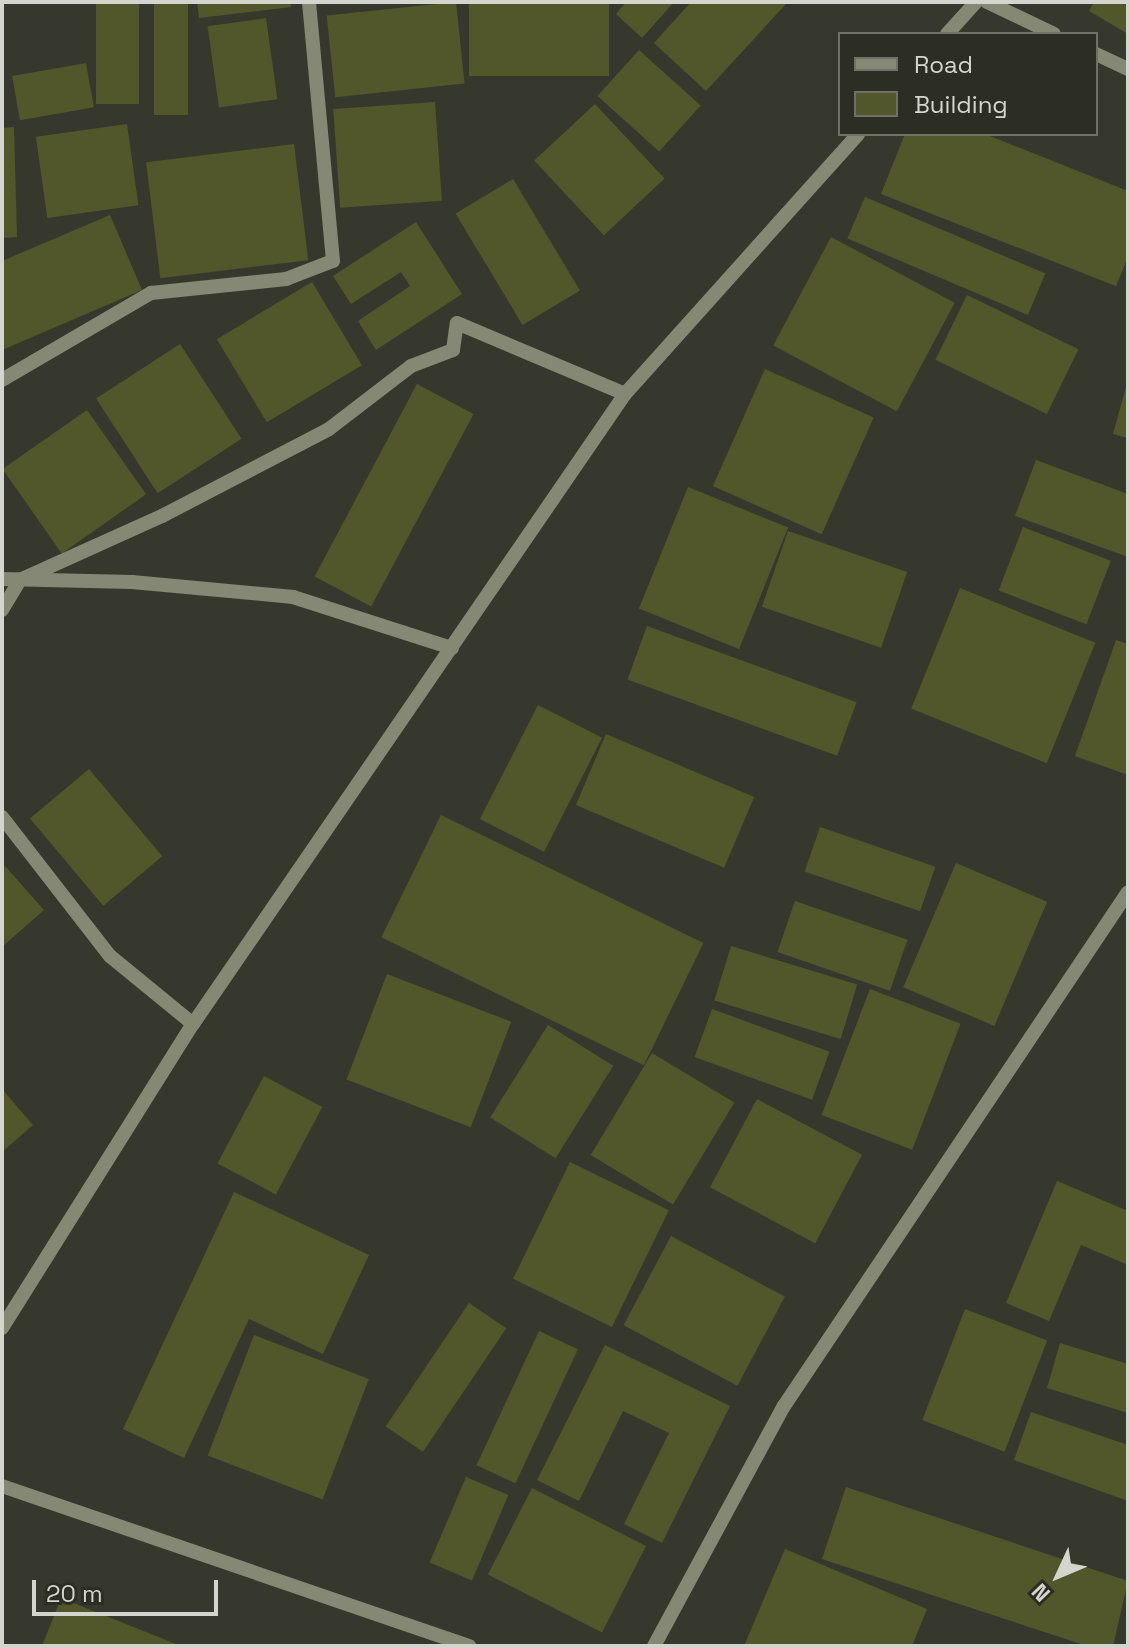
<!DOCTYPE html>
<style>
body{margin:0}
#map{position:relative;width:1130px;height:1648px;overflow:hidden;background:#37382d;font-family:"Space Grotesk",sans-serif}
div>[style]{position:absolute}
.building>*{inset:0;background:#51572a;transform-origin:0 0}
.minor>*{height:14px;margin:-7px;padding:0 7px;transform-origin:7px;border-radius:7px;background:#858874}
span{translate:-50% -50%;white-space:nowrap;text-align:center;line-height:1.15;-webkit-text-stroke:6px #2c2e23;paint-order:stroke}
.frame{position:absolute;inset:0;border:4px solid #d4d5ce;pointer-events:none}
.legend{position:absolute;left:838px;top:32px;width:260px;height:104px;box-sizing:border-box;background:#2c2e23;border:2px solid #6f7167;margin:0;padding:10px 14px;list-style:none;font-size:24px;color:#d4d5ce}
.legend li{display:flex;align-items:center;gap:16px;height:40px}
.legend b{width:40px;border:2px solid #6f7167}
.north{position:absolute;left:1018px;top:1536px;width:80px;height:80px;-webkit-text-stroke:6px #2c2e23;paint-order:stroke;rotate:226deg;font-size:22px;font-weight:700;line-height:32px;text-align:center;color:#d4d5ce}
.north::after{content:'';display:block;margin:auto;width:28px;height:36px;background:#d4d5ce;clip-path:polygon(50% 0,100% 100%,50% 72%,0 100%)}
.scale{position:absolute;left:32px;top:1580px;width:186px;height:36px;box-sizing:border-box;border:4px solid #d4d5ce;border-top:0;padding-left:10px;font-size:24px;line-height:28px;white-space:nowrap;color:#d4d5ce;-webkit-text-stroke:6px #2c2e23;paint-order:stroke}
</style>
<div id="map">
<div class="building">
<i style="left:96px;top:2px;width:43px;height:102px"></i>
<i style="left:154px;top:2px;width:34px;height:113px"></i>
<i style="clip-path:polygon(197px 2px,290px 2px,291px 7px,199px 18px)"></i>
<i style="left:456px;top:2px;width:82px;height:130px;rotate:84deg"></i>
<i style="left:469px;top:2px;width:140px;height:74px"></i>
<i style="clip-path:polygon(626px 2px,674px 2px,642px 38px,616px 14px)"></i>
<i style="clip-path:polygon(691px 2px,784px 2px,786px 4px,706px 91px,654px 43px)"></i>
<i style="clip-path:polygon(1094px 2px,1128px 2px,1128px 34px,1089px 11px)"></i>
<i style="left:266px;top:18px;width:82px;height:59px;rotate:82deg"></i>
<i style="left:639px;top:50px;width:83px;height:62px;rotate:42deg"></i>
<i style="left:86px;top:63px;width:45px;height:75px;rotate:80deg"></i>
<i style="left:435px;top:102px;width:99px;height:102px;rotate:86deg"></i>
<i style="left:595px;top:104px;width:102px;height:83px;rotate:47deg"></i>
<i style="left:127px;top:124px;width:82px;height:92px;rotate:82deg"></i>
<i style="clip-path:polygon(14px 127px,17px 237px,2px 238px,2px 128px)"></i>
<i style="clip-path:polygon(905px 134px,985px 134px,1128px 191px,1128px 257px,1116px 286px,881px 194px)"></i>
<i style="left:294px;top:144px;width:117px;height:149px;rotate:83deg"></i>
<i style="left:513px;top:179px;width:130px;height:67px;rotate:59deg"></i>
<i style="left:865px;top:197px;width:196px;height:45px;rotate:23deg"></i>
<i style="clip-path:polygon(110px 215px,142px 290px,2px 350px,2px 261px)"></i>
<i style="clip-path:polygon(416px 222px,462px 294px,376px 350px,358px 321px,410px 286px,401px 272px,351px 304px,333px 276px)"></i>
<i style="left:831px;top:237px;width:140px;height:123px;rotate:28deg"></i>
<i style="left:312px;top:282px;width:97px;height:111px;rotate:59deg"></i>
<i style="left:967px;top:295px;width:124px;height:72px;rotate:26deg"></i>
<i style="left:180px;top:344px;width:113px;height:100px;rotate:57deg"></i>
<i style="left:765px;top:369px;width:119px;height:128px;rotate:24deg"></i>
<i style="clip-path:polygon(1127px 383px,1128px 384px,1128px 438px,1113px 434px)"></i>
<i style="left:417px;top:384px;width:64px;height:218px;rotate:28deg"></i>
<i style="left:87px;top:410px;width:103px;height:103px;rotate:55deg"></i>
<i style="clip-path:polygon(1036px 460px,1128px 494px,1128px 557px,1015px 516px)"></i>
<i style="left:688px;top:487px;width:108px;height:131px;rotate:22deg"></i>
<i style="left:1023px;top:527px;width:94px;height:68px;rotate:21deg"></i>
<i style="left:788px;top:531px;width:126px;height:80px;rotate:19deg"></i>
<i style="left:960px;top:588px;width:146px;height:130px;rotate:22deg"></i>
<i style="left:647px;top:626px;width:223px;height:57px;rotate:20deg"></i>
<i style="clip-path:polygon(1116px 640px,1128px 644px,1128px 775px,1075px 756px)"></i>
<i style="left:538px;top:705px;width:72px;height:128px;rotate:27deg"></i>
<i style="left:606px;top:734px;width:161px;height:77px;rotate:23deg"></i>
<i style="left:89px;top:769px;width:114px;height:77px;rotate:50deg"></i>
<i style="left:441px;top:815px;width:292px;height:136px;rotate:26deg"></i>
<i style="left:820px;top:827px;width:122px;height:47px;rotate:19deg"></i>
<i style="left:956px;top:863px;width:99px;height:135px;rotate:23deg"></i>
<i style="clip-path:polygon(5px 866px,44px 910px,2px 947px,2px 868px)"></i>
<i style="left:795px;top:901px;width:119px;height:54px;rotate:19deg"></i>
<i style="left:731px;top:946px;width:132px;height:57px;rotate:17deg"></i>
<i style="left:387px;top:974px;width:133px;height:113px;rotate:21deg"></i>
<i style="left:870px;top:989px;width:97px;height:135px;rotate:21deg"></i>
<i style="left:712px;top:1009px;width:125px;height:51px;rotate:20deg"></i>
<i style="left:548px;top:1025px;width:77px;height:109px;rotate:32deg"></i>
<i style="left:652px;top:1053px;width:96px;height:119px;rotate:31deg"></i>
<i style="left:264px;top:1076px;width:66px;height:99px;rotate:28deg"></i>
<i style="clip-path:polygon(2px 1089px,33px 1125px,2px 1152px)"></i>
<i style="left:757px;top:1099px;width:119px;height:100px;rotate:28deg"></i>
<i style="left:570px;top:1162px;width:110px;height:130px;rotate:26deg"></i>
<i style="clip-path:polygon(1057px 1181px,1128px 1211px,1128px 1265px,1081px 1245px,1049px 1321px,1006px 1303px)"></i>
<i style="clip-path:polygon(234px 1192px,369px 1255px,323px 1354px,249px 1319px,184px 1458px,123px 1429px)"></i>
<i style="left:671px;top:1236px;width:129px;height:101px;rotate:28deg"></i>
<i style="left:469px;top:1303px;width:45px;height:149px;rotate:34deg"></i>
<i style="left:965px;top:1309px;width:88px;height:119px;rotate:21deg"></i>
<i style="left:539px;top:1331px;width:43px;height:148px;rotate:25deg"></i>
<i style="left:254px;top:1335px;width:123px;height:129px;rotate:21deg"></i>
<i style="clip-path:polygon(1060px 1343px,1128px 1364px,1128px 1413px,1047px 1388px)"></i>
<i style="clip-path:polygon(605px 1345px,730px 1406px,662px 1543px,624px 1524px,669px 1433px,623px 1411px,579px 1501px,537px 1480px)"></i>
<i style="clip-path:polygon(1031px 1412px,1128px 1445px,1128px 1501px,1014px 1460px)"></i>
<i style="left:466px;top:1477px;width:46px;height:93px;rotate:23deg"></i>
<i style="clip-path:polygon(846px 1487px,1128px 1581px,1113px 1646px,1087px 1646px,822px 1559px)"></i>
<i style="left:532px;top:1488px;width:128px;height:97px;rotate:27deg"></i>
<i style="clip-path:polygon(785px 1549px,927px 1609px,912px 1646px,744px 1646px)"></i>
<i style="clip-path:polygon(61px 1598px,181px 1646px,42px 1646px)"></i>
</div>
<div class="minor">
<i style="left:987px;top:2px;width:74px;rotate:25.5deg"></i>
<i style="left:947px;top:34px;width:43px;rotate:-47.8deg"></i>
<i style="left:1096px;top:54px;width:35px;rotate:25deg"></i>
<i style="left:2px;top:380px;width:173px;rotate:-30.3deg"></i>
<i style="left:151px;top:293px;width:136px;rotate:-5.9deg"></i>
<i style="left:286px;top:279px;width:50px;rotate:-21deg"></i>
<i style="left:333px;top:261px;width:260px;rotate:-95.3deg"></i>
<i style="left:2px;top:579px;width:130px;rotate:1.3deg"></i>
<i style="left:132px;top:582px;width:162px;rotate:5.3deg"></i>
<i style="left:293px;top:597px;width:167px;rotate:17.8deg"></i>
<i style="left:2px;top:610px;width:35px;rotate:-59deg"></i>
<i style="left:20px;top:580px;width:156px;rotate:-24.3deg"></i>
<i style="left:162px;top:516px;width:188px;rotate:-27.5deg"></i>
<i style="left:329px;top:429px;width:103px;rotate:-37.5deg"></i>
<i style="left:411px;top:366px;width:45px;rotate:-20.9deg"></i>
<i style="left:453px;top:350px;width:27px;rotate:-82deg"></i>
<i style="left:457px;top:323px;width:182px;rotate:22.9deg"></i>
<i style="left:2px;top:817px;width:176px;rotate:52.2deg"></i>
<i style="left:110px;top:956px;width:107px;rotate:39.3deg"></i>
<i style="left:2px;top:1328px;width:359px;rotate:-57.9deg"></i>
<i style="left:193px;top:1024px;width:764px;rotate:-55.56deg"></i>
<i style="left:625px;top:394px;width:349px;rotate:-48.1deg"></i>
<i style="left:2px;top:1486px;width:494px;rotate:18.9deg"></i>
<i style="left:654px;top:1646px;width:273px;rotate:-61.6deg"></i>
<i style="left:784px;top:1406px;width:618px;rotate:-56.21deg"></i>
</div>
<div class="frame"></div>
<ul class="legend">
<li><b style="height:10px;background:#858874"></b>Road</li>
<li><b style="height:22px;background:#51572a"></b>Building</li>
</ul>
<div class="north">N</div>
<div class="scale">20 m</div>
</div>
